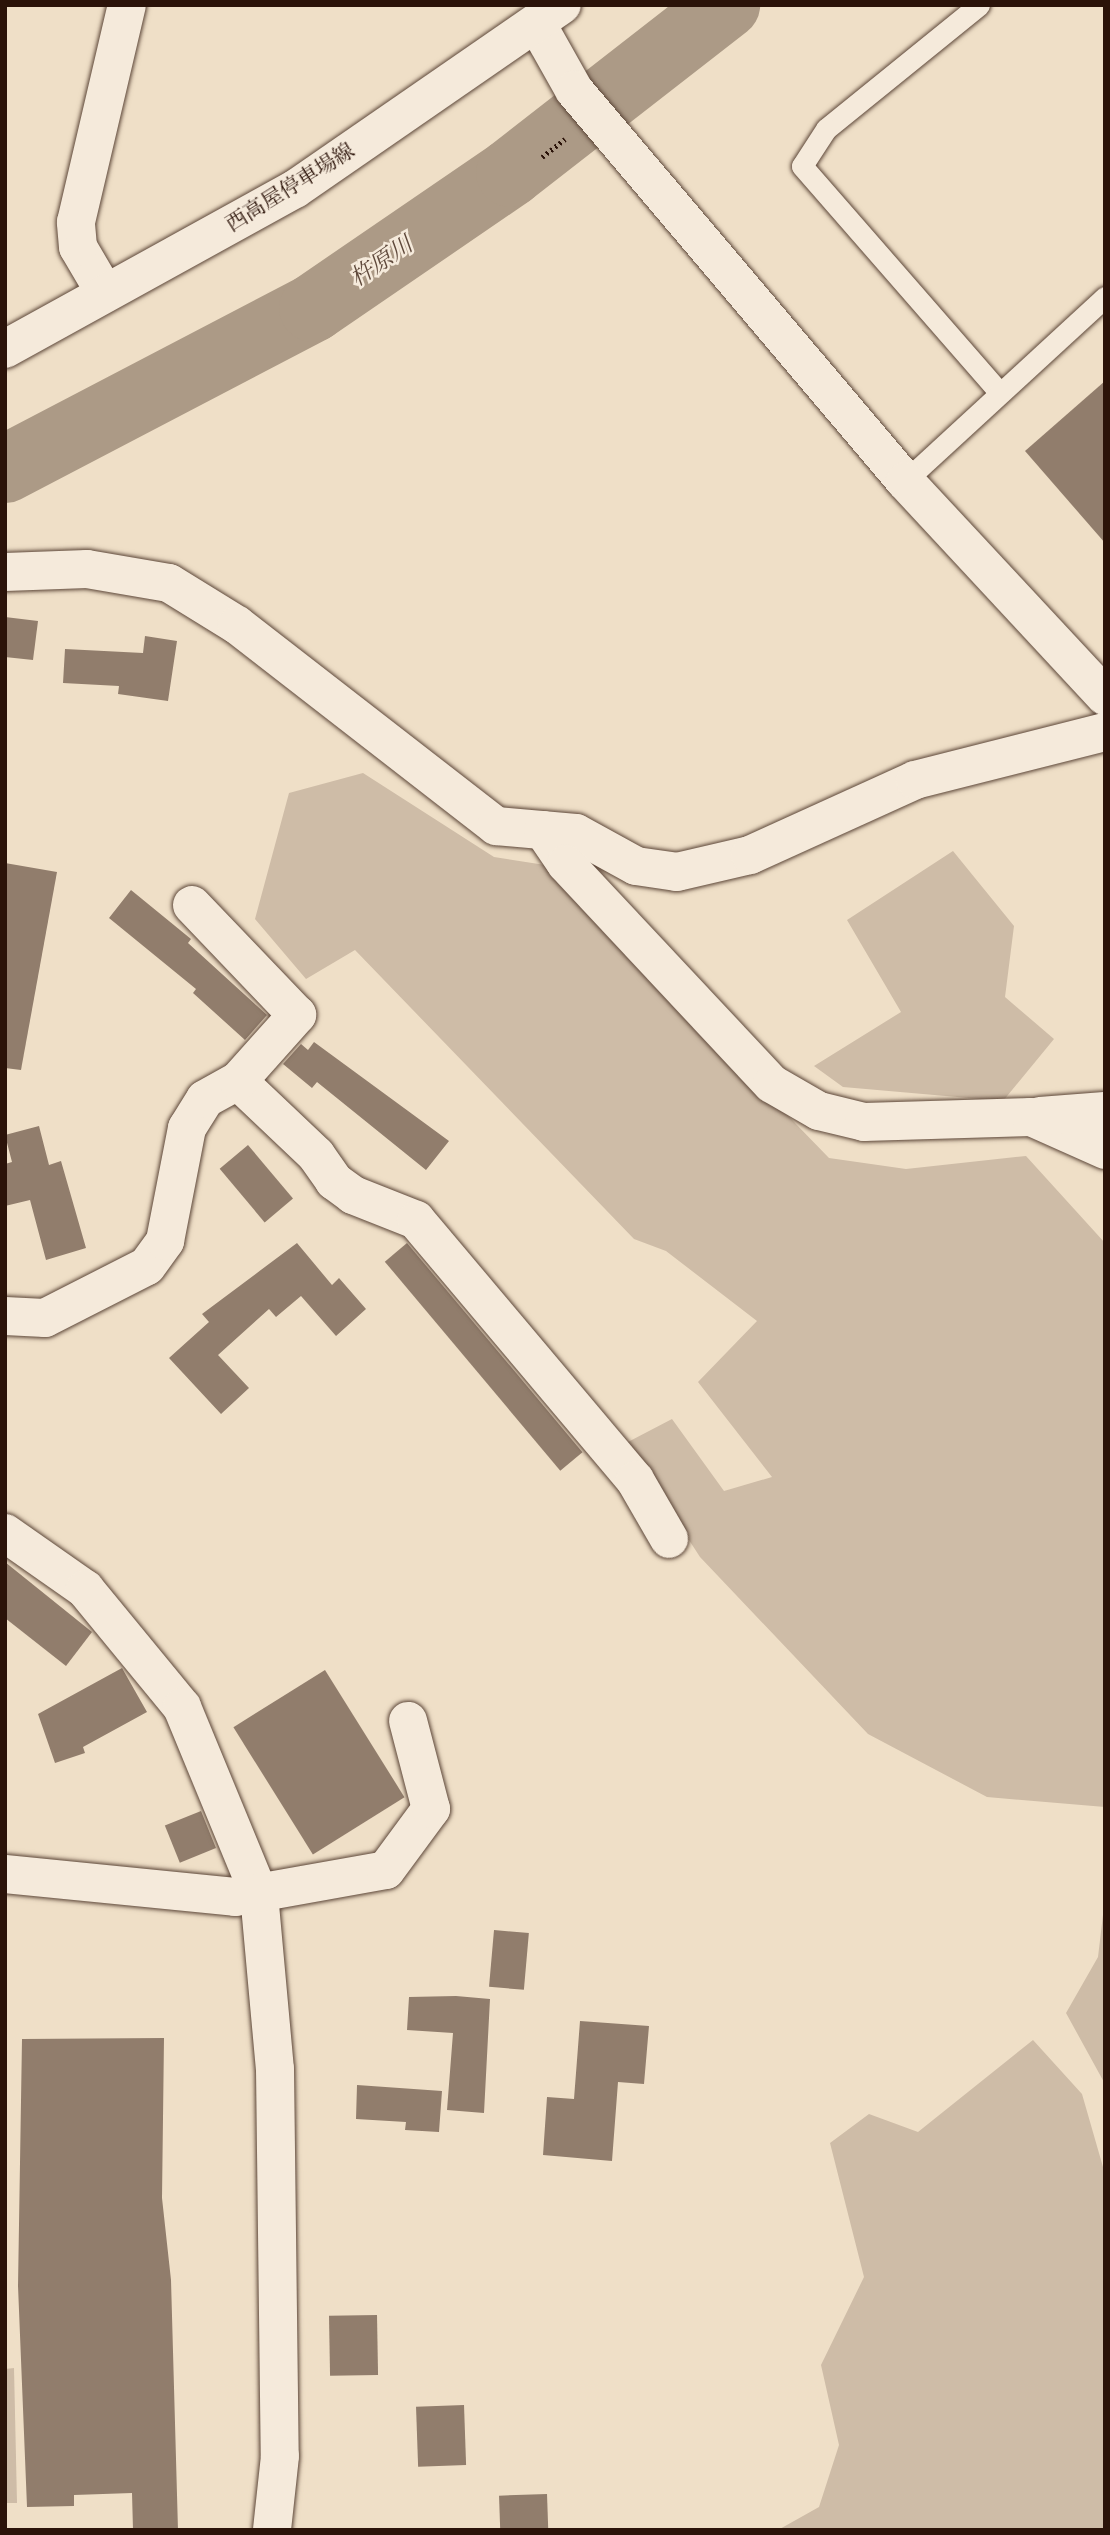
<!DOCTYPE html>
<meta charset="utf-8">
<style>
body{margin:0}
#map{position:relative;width:1110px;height:2535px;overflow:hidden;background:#efdfc7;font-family:"Gentium Book Plus","Noto Serif JP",serif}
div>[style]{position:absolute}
.green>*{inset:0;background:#cebca7}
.river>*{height:68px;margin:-34px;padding:0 34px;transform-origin:34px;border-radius:34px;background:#ac9a86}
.building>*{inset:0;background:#917d6c;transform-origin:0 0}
.path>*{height:4.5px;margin-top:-2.25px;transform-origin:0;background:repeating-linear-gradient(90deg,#2b1309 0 2px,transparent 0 5.5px)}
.roads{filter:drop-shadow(0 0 2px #5c4638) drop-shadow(0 0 2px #5c4638)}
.lane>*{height:21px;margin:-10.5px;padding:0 10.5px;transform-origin:10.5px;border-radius:10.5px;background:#f5eadb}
.street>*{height:38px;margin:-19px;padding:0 19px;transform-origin:19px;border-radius:19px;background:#f5eadb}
.secondary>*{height:38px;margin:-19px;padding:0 19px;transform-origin:19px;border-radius:19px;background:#f5eadb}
span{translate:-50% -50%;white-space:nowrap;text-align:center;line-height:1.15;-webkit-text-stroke:5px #f5eadb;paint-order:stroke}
.street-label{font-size:21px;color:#2b1309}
.water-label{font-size:23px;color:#5f493b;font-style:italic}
.frame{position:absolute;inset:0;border:7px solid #2b1309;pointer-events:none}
</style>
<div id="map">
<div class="green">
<i style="clip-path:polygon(363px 773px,494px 857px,545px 865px,829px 1158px,906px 1169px,1026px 1156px,1105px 1243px,1105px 1807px,987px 1797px,868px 1734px,700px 1557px,626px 1443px,672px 1419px,724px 1491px,772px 1477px,698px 1382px,757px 1321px,666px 1251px,634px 1239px,355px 950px,306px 979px,255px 919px,289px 793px)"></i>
<i style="clip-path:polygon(953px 851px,1014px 926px,1005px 997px,1054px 1039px,1003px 1101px,843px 1087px,814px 1066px,901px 1012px,847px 920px)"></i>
<i style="clip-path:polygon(1105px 1898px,1105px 2084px,1066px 2013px,1098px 1957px)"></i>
<i style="clip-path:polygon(1033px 2040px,1082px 2094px,1105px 2174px,1105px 2530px,778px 2530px,819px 2507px,839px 2445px,821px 2365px,864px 2277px,830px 2143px,869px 2114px,918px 2132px)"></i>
<i style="clip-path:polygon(14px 2368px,17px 2503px,5px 2503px,5px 2369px)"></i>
</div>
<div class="river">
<i style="left:5px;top:469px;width:348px;rotate:-27.6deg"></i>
<i style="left:313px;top:308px;width:239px;rotate:-34.4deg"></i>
<i style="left:510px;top:173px;width:274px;rotate:-37.9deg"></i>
</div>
<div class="building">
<i style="clip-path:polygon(1105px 381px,1105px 543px,1025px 451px)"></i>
<i style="clip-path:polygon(5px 617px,38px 621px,33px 660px,5px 657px)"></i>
<i style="clip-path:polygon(145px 636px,177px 641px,168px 701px,118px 694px,119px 686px,63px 683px,65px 649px,143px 653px)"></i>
<i style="clip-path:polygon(5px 863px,57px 872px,21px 1070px,5px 1068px)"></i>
<i style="clip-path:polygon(131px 890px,191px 939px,188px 943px,267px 1015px,245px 1040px,193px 993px,196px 989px,109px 918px)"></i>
<i style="clip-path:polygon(314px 1042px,449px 1141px,426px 1170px,317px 1082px,312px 1088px,283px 1064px,301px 1044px,308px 1050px)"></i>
<i style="clip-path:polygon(39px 1126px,49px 1165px,61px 1161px,86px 1248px,46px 1260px,30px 1200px,5px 1206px,5px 1164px,12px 1162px,5px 1135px)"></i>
<i style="left:248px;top:1145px;width:70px;height:37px;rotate:50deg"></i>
<i style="clip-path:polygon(297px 1243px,332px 1285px,339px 1278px,366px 1309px,336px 1336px,301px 1296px,276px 1317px,269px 1309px,218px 1355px,249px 1388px,221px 1414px,169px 1358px,209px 1322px,202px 1314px)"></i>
<i style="left:407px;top:1243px;width:273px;height:29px;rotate:50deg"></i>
<i style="clip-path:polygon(5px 1562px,92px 1632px,66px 1666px,5px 1618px)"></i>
<i style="clip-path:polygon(122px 1668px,147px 1712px,83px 1747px,85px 1753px,55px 1763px,38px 1714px)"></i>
<i style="left:325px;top:1670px;width:150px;height:108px;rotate:58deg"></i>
<i style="left:201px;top:1811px;width:40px;height:39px;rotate:68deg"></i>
<i style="left:494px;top:1930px;width:35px;height:57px;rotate:5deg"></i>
<i style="clip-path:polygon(456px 1996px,490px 1999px,484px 2113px,447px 2110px,453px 2033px,407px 2030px,409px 1997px)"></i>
<i style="clip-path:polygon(580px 2021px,649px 2026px,644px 2084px,618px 2082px,612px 2161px,543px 2155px,547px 2097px,574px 2099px)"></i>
<i style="clip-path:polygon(164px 2038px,162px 2198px,171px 2280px,178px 2530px,133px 2530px,132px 2493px,74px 2495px,74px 2506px,27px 2507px,18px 2286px,22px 2039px)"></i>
<i style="clip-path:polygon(357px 2085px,442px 2091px,439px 2132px,405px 2130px,406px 2122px,356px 2119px)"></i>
<i style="left:377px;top:2315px;width:60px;height:48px;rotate:89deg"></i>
<i style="left:464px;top:2405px;width:60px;height:48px;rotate:88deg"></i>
<i style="left:547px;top:2494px;width:36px;height:48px;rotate:88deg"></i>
</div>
<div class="path">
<i style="left:542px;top:157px;width:29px;rotate:-38deg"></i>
</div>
<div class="roads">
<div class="lane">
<i style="left:979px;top:5px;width:197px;rotate:141deg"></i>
<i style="left:826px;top:129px;width:44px;rotate:123deg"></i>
<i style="left:802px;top:166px;width:301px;rotate:48.9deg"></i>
<i style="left:905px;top:481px;width:272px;rotate:-42.6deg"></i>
</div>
<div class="street">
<i style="left:105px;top:293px;width:53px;rotate:-120.4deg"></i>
<i style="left:78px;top:247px;width:25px;rotate:-95deg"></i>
<i style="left:76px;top:222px;width:223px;rotate:-76.8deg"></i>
<i style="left:5px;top:572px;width:82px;rotate:-2.1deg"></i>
<i style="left:87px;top:569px;width:83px;rotate:9.7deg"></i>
<i style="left:169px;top:583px;width:80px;rotate:31.7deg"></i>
<i style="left:237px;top:625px;width:328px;rotate:37.8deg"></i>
<i style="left:496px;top:826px;width:80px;rotate:5deg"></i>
<i style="left:576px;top:833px;width:68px;rotate:28.8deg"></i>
<i style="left:636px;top:866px;width:41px;rotate:8.3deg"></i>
<i style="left:677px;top:872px;width:75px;rotate:-13.1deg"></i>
<i style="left:750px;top:855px;width:181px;rotate:-24.4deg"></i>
<i style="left:915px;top:780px;width:196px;rotate:-14.2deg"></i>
<i style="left:543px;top:830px;width:41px;rotate:55.9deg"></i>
<i style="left:566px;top:864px;width:301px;rotate:46.9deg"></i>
<i style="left:772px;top:1084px;width:54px;rotate:29.9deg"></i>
<i style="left:819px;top:1111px;width:46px;rotate:13.7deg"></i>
<i style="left:864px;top:1122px;width:167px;rotate:-1.7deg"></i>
<i style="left:1031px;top:1117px;width:81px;rotate:24deg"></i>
<i style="left:238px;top:1081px;width:108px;rotate:43.5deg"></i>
<i style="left:316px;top:1155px;width:32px;rotate:55deg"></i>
<i style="left:334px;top:1181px;width:24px;rotate:36deg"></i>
<i style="left:353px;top:1195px;width:68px;rotate:21.6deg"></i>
<i style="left:416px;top:1220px;width:340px;rotate:49.9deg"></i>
<i style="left:635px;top:1480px;width:68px;rotate:60deg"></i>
<i style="left:1040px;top:1116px;width:65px;rotate:-4.4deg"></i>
<i style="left:5px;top:1316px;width:40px;rotate:2.9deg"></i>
<i style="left:45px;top:1318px;width:114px;rotate:-27deg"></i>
<i style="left:147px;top:1266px;width:31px;rotate:-54deg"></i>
<i style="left:165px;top:1241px;width:115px;rotate:-79deg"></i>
<i style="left:187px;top:1128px;width:34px;rotate:-58deg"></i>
<i style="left:205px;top:1099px;width:38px;rotate:-29deg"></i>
<i style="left:238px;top:1081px;width:89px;rotate:-48.2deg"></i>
<i style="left:297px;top:1015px;width:152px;rotate:-133.7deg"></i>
<i style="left:5px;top:1533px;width:98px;rotate:35deg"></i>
<i style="left:85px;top:1589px;width:153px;rotate:50.6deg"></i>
<i style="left:182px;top:1707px;width:202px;rotate:67.6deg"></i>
<i style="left:259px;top:1894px;width:176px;rotate:84.8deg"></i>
<i style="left:275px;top:2069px;width:387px;rotate:89.3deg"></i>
<i style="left:280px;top:2456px;width:74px;rotate:96.2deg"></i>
<i style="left:5px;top:1874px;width:231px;rotate:5.7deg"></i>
<i style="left:235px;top:1897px;width:153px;rotate:-10.1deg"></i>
<i style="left:386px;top:1870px;width:76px;rotate:-53.6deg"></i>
<i style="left:431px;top:1809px;width:91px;rotate:-104.6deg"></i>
</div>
<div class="secondary">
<i style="left:538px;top:26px;width:73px;rotate:60.6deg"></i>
<i style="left:574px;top:90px;width:512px;rotate:49.75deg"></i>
<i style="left:905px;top:481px;width:294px;rotate:47.1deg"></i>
<i style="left:5px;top:349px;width:331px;rotate:-28.9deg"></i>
<i style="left:295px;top:189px;width:324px;rotate:-34.6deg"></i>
</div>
</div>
<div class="street-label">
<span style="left:290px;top:187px;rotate:-32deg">西高屋停車場線</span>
</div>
<div class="water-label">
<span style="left:381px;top:261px;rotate:-34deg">杵原川</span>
</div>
<div class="frame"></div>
</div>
